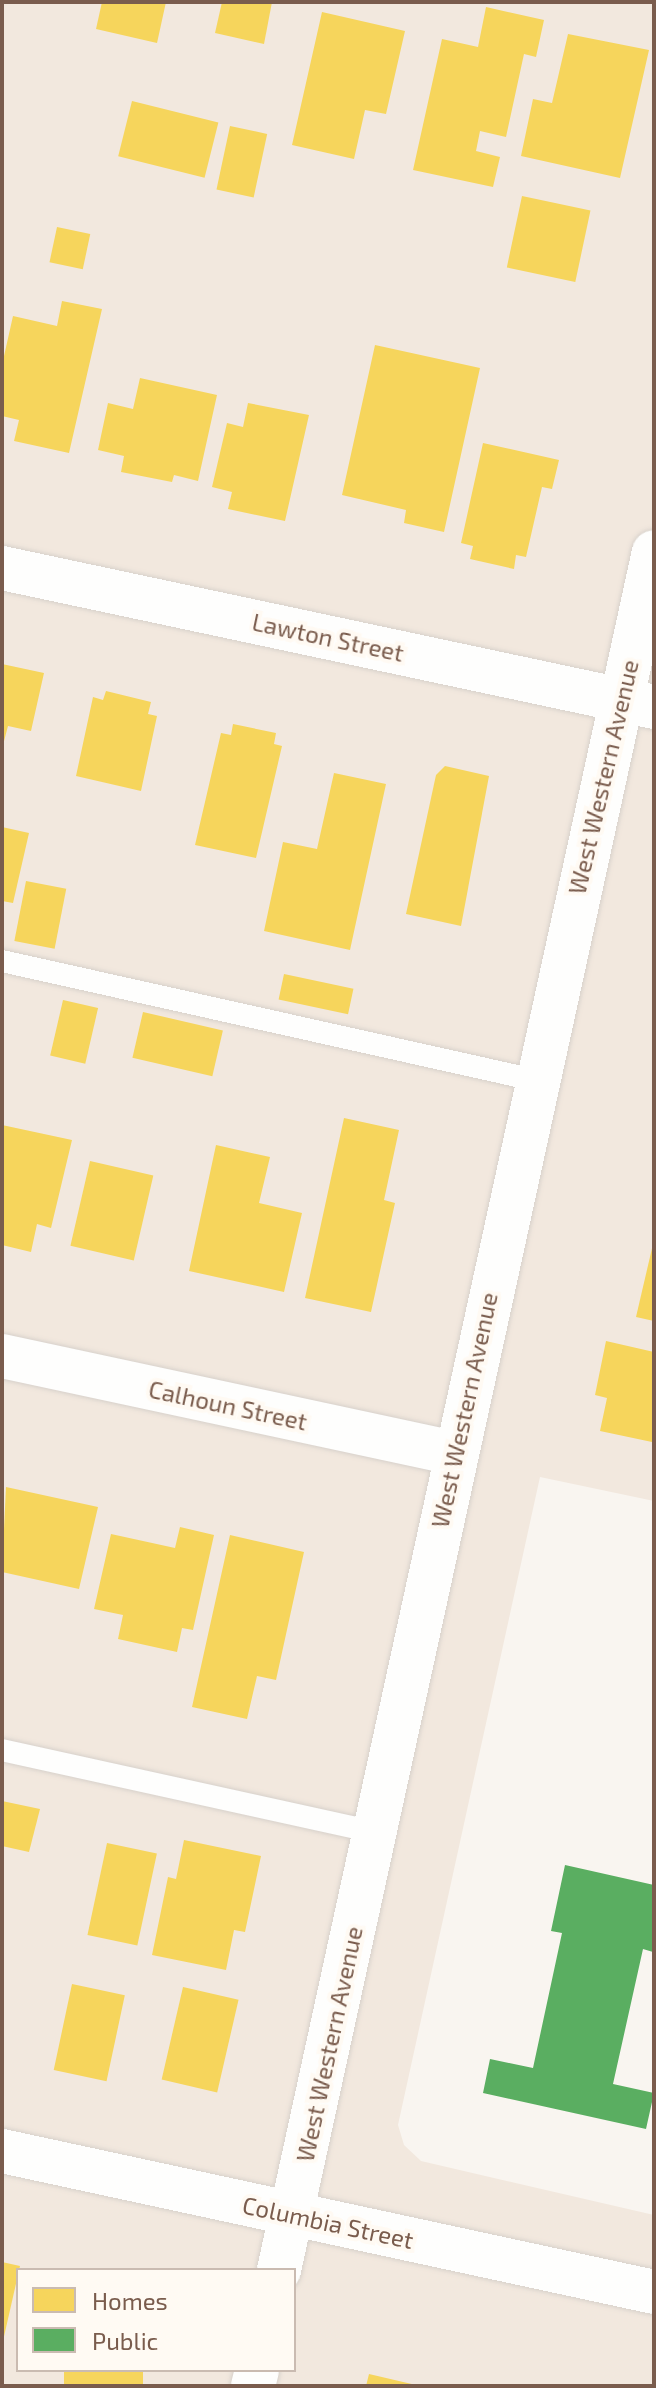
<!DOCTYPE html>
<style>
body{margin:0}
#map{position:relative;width:656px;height:2388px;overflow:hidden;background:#f9f5f0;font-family:"Exo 2",sans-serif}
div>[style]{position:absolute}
.residential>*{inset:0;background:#f2e8de}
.homes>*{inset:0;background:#f6d55c;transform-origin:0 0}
.public>*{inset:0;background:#5aae61}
.roads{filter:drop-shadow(0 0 2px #d7d1cb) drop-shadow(0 0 2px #d7d1cb)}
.service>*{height:22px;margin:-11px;padding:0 11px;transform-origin:11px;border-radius:11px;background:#fefefd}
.minor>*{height:44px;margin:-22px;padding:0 22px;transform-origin:22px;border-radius:22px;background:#fefefd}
span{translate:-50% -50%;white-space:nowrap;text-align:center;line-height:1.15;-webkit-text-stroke:8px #fffaf3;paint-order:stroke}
.street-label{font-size:24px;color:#7a5c4d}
.frame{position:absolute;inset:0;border:4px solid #7a5c4d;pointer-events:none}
.legend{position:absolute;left:16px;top:2268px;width:280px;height:104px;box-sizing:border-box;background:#fffaf3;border:2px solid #cabbb1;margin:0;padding:10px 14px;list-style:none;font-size:24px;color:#7a5c4d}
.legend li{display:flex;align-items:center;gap:16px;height:40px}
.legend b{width:40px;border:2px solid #cabbb1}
</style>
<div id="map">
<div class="residential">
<i style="clip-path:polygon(evenodd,2px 2px,654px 2px,654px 1501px,540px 1477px,398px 2125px,404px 2145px,421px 2161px,654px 2215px,654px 2386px,2px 2386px,2px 2px,18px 2270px,294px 2270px,294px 2370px,18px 2370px,18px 2270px)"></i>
</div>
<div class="homes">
<i style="clip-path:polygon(102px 2px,166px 2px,157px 43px,96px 29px)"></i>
<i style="clip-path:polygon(222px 2px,272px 2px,264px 44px,215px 33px)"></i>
<i style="clip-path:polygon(486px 7px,544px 20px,536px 57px,524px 54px,506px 137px,480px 131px,476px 151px,500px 157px,493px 187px,413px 170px,442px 39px,478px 47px)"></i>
<i style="clip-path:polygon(322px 12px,405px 31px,386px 114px,365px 110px,354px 159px,292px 145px)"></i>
<i style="clip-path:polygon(568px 34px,649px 50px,620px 178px,521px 156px,533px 99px,552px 103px)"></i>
<i style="left:132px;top:101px;width:89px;height:57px;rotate:14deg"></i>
<i style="left:230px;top:126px;width:38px;height:65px;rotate:12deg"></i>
<i style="left:522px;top:196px;width:70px;height:73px;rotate:12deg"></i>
<i style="left:57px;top:227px;width:34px;height:36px;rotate:12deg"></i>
<i style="clip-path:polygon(62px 301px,102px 309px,69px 453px,14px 441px,19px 420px,2px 416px,2px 365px,13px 316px,57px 326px)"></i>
<i style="clip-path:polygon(375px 345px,480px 368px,444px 532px,404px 523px,406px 510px,342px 495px)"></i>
<i style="clip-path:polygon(140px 378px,217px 395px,198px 481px,174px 475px,172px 482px,121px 472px,124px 456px,98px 450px,108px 403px,133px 409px)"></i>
<i style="clip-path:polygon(248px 403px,309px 415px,285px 521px,228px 509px,232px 492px,212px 487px,227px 423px,243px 427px)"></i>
<i style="clip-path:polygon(483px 443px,559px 460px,552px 489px,542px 487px,526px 557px,516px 555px,514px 569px,470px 559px,473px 546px,461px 543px)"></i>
<i style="clip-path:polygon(2px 664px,44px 673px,31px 731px,8px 726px,3px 745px)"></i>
<i style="clip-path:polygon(106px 691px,151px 702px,148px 714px,157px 716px,141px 791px,76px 776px,93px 697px,103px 700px)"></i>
<i style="clip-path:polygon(233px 724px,276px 733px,274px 744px,282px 746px,256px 858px,195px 845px,221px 733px,231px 735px)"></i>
<i style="clip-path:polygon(445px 766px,489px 776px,461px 926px,406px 914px,436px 775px)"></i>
<i style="clip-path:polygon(334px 773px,386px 784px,350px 950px,264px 931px,283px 842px,317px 849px)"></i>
<i style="clip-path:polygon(2px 827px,29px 833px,13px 903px,2px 901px)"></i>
<i style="left:26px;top:881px;width:41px;height:61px;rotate:11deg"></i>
<i style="left:284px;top:974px;width:71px;height:26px;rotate:12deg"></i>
<i style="left:63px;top:1000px;width:36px;height:57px;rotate:13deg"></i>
<i style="left:143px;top:1012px;width:82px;height:47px;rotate:13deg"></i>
<i style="clip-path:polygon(344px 1118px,399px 1130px,384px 1200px,395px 1203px,371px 1312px,305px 1298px)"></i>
<i style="clip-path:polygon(2px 1125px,72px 1140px,51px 1228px,37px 1224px,31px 1252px,2px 1245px)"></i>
<i style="clip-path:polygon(216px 1145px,270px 1157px,259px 1203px,302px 1213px,284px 1292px,189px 1271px)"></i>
<i style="left:90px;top:1161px;width:65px;height:87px;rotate:13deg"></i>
<i style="clip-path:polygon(653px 1244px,654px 1244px,654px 1321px,636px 1317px)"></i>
<i style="clip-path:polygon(606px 1341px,654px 1352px,652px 1442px,600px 1431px,607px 1398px,595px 1395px)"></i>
<i style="clip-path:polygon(6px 1487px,98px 1507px,79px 1589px,2px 1572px)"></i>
<i style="clip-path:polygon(180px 1527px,214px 1535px,193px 1630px,182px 1628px,177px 1652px,118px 1639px,123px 1615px,94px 1609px,111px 1534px,175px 1548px)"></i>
<i style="clip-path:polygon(230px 1535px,304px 1552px,276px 1680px,257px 1676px,247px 1719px,192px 1707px)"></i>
<i style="clip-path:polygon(2px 1801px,40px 1809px,29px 1852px,2px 1846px)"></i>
<i style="clip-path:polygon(184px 1840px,261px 1856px,245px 1932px,234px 1930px,226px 1970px,152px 1955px,168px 1877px,176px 1879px)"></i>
<i style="left:107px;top:1843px;width:51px;height:94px;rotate:12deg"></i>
<i style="left:72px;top:1984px;width:54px;height:88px;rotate:12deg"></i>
<i style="left:183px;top:1987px;width:57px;height:95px;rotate:13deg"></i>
<i style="clip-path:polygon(2px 2262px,20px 2266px,3px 2341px,2px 2340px)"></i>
<i style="left:64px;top:2370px;width:79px;height:16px"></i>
<i style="clip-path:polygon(369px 2374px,416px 2385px,416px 2386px,366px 2386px)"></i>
</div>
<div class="public">
<i style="clip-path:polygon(565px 1865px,654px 1885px,654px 1945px,653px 1952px,643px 1949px,613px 2084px,654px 2093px,646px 2129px,483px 2093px,490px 2059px,533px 2068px,562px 1933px,551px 1931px)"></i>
</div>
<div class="roads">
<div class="service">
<i style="left:2px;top:961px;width:546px;rotate:12.59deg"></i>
<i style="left:2px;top:1750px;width:382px;rotate:12.4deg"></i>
</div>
<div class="minor">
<i style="left:2px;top:568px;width:667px;rotate:12.03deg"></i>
<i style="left:2px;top:1356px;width:462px;rotate:12.1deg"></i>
<i style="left:2px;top:2151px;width:667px;rotate:12.2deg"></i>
<i style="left:279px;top:2270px;width:1758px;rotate:-77.69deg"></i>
<i style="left:253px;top:2386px;width:16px;rotate:-76deg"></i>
</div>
</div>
<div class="street-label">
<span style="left:328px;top:637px;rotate:12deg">Lawton Street</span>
<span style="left:603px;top:777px;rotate:-77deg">West Western Avenue</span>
<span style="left:228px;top:1405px;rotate:12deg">Calhoun Street</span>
<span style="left:464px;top:1410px;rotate:-78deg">West Western Avenue</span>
<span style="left:329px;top:2044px;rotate:-78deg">West Western Avenue</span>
<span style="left:328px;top:2222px;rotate:12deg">Columbia Street</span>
</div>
<div class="frame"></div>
<ul class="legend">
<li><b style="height:22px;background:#f6d55c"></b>Homes</li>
<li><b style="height:22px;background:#5aae61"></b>Public</li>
</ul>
</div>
